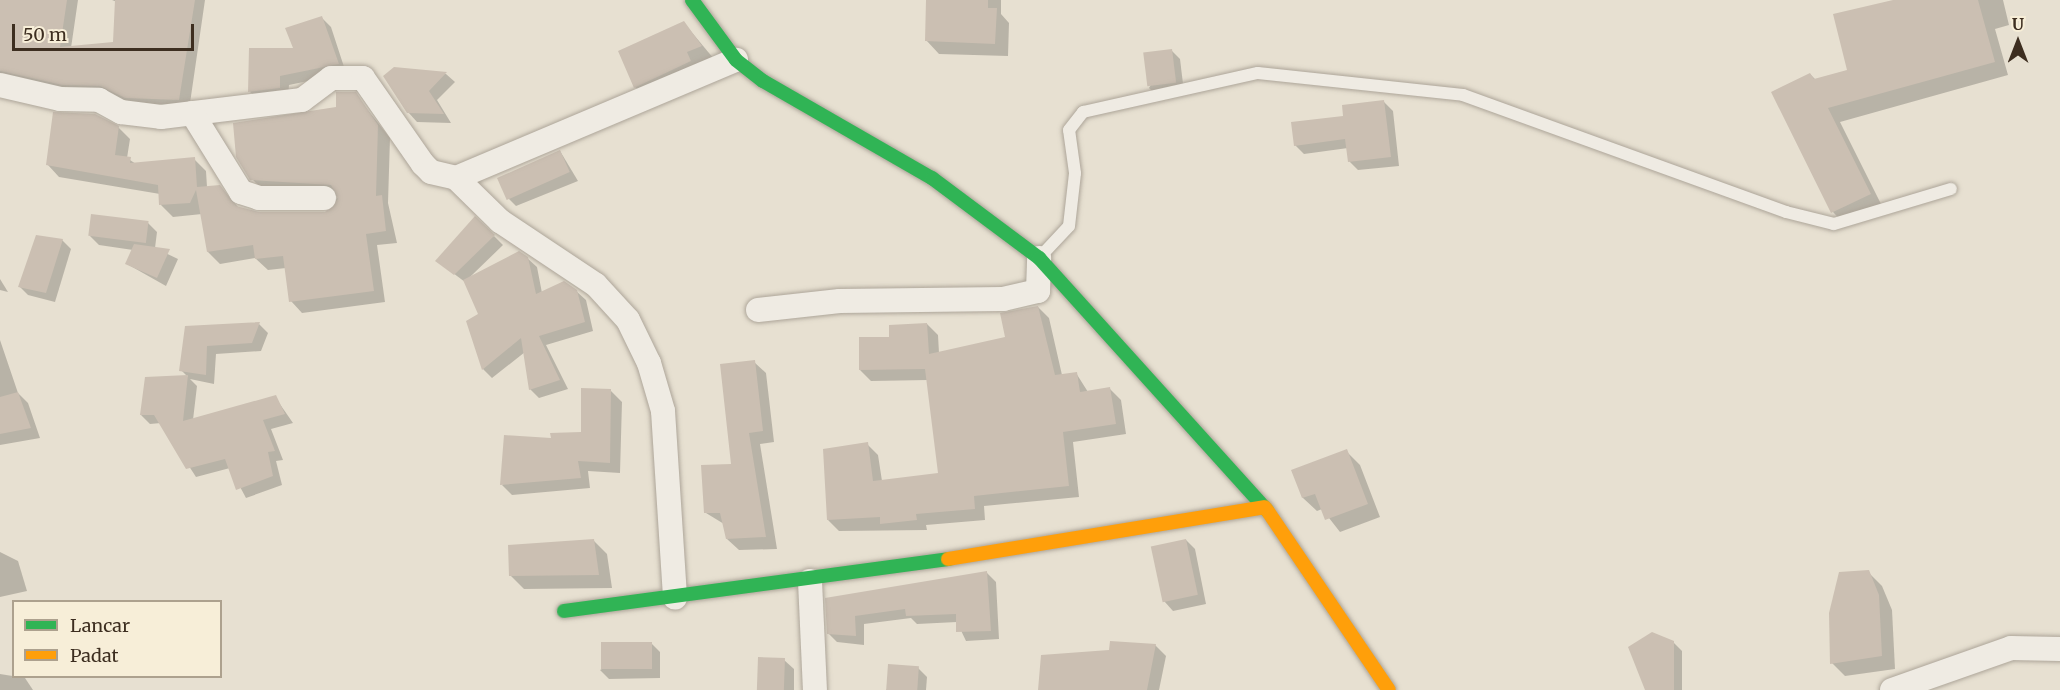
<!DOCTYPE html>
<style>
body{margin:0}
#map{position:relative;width:2060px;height:690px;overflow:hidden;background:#e7e0d1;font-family:Merriweather,serif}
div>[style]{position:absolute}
.shadow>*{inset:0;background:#0003}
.building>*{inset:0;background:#cbbfb2;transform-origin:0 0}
.roads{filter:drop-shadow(0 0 2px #ada599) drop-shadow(0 0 2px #ada599)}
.lane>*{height:12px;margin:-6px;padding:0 6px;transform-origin:6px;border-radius:6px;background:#efebe3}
.street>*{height:24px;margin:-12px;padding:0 12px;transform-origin:12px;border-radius:12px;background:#efebe3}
.fast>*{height:14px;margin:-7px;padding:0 7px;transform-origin:7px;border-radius:7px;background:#30b455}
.slow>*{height:14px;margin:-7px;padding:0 7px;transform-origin:7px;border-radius:7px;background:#ff9f0a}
span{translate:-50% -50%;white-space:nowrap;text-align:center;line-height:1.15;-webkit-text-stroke:4.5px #f7eed8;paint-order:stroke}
.legend{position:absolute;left:12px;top:600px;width:210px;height:78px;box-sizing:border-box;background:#f7eed8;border:2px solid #ada18e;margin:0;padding:8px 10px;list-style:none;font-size:18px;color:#3d2e20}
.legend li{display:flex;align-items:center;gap:12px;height:30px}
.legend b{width:30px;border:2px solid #ada18e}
.north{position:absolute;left:1988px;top:12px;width:60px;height:60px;-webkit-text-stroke:4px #f7eed8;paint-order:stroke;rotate:0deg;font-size:16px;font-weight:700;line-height:24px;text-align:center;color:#3d2e20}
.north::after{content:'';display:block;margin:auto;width:21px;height:27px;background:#3d2e20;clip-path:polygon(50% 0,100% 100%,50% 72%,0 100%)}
.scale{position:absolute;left:12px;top:24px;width:182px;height:27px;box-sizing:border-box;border:3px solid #3d2e20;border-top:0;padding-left:8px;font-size:18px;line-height:21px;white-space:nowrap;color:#3d2e20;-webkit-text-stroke:4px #f7eed8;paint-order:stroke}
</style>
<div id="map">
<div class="shadow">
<i style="clip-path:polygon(0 0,78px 0,71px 48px,115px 44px,117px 2px,112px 0,205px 0,189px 110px,0 85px)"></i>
<i style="clip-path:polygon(928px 0,1001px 0,1001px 14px,1009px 23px,1008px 56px,939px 54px,926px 40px)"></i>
<i style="clip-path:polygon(1899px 0,2003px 0,2009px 25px,1995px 29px,2008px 75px,1840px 122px,1883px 208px,1846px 226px,1833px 212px,1773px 93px,1810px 74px,1816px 80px,1848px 71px)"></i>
<i style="clip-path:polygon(322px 18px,331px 27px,346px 73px,289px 85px,288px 97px,259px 100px,250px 92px)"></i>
<i style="clip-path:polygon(684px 23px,714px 59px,649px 100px,635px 87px)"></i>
<i style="clip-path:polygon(1171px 50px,1180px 59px,1184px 92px,1158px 97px,1149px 88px)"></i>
<i style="clip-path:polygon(394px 68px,446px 74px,455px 82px,437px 100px,451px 123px,417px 122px,408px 112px)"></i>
<i style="clip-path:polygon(355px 94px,390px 138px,388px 203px,397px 243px,377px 245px,385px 302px,302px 313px,291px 301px,286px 268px,268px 270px,255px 258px,220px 264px,208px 252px,202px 214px,173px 217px,161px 205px,160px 194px,59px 177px,48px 165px,118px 127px,130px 139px,127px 158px,136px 164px,194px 159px,206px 171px,207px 187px,219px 187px,239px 208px,259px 214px,325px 214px,339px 196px,264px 191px,252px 179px)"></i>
<i style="clip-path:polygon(1384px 102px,1393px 111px,1399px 166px,1358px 170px,1349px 161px,1348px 148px,1304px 154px,1295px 145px)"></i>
<i style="clip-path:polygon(560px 151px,578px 181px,516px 206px,507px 197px)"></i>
<i style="clip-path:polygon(148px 223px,157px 232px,155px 248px,178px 259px,166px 286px,127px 264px,133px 250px,99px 245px,90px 236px)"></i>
<i style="clip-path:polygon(494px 236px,503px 245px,470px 277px,527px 258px,537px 267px,542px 293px,576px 291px,586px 300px,593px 331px,546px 345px,568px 389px,539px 398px,530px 389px,525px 352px,492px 378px,483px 369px,468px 321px,480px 315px,465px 282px,437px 261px)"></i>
<i style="clip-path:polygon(62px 240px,71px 249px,55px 302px,28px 295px,20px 287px)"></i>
<i style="clip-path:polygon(0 279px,8px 292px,0 290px)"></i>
<i style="clip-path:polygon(1038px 307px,1049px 318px,1062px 375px,1076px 373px,1088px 392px,1110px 389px,1121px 400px,1126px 434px,1073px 442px,1079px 497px,984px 506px,985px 520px,926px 525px,927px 530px,839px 531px,828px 520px,867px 444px,878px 455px,882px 481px,939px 474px,928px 380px,871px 381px,860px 370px,891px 338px,927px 324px,938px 335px,939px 353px,1007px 338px)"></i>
<i style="clip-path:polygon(259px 324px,268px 333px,261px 351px,216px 354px,214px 384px,190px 379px,197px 386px,193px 420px,275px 397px,293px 423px,271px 429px,283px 460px,276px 461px,282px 485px,246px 498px,230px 468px,196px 477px,161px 423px,150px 424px,141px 415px,146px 378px,188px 377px,181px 370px,187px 328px)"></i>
<i style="clip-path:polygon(0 340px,18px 393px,28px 403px,40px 438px,0 445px)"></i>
<i style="clip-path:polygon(754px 362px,766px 373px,774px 442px,760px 444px,777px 549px,739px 550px,727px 539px,724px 524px,706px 513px,733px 465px)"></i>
<i style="clip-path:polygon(611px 391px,622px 402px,620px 473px,588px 471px,590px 488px,512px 495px,502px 485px,583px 433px)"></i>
<i style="clip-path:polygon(1346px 451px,1360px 465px,1380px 517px,1340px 532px,1322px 509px,1317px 511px,1303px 498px,1293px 471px)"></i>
<i style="clip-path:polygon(1186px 540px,1195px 549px,1206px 604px,1173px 611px,1164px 601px)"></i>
<i style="clip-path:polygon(594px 541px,607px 554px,612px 588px,524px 589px,510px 575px)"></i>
<i style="clip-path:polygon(0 552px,18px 561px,27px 591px,0 597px)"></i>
<i style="clip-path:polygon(1868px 572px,1882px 586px,1892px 610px,1895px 669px,1845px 676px,1832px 663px)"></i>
<i style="clip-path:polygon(987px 573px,996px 582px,999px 639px,966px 641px,957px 622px,917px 624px,911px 618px,864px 624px,864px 645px,837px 642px,828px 633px,827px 599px)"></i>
<i style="clip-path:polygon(1673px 642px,1682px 651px,1682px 690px,1647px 690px)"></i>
<i style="clip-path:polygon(651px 643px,660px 652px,660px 678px,609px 679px,600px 670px)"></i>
<i style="clip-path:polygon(1155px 645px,1166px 656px,1159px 690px,1040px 690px,1110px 652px)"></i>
<i style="clip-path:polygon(784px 660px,794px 669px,794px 690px,761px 690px)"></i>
<i style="clip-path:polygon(918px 668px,927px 677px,926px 690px,886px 690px)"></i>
<i style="clip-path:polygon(0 674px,25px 678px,33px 690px,0 690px)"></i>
</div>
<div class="building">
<i style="clip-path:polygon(0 0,67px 0,60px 47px,113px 42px,115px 0,195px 0,179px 100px,125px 98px,100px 86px,62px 85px,0 71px)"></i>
<i style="clip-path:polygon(926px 0,988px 0,988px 8px,997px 8px,995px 44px,925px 41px)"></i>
<i style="clip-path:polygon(1893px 0,1978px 0,1995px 62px,1828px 108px,1871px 194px,1831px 213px,1771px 92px,1810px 73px,1814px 79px,1847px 70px,1833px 14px)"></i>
<i style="clip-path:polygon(322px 16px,339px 64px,280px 76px,280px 88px,248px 92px,249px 48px,293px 48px,285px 28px)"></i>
<i style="clip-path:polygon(684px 21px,702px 46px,687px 52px,691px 61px,634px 88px,618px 51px)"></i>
<i style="left:1172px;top:49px;width:34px;height:29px;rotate:83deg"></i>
<i style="clip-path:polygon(394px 67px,447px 72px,429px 91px,444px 114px,407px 113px,383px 76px)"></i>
<i style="clip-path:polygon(336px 92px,356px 92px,378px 125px,376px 196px,382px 195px,386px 231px,366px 234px,374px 291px,289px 302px,283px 256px,255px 259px,253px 245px,207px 252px,196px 190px,190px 203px,159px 205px,158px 185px,46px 165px,53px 112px,95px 114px,119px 126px,115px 155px,131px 157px,130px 163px,195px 157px,197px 187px,220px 185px,236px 206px,259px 212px,325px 212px,338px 199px,331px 185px,250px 180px,236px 157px,233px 123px,336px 107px)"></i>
<i style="clip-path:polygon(1384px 100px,1391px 157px,1348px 162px,1345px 139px,1294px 146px,1291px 122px,1343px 116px,1342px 105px)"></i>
<i style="left:560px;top:150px;width:24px;height:69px;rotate:66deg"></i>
<i style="left:91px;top:214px;width:58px;height:22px;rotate:7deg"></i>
<i style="clip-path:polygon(475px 216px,495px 235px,454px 275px,435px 261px)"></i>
<i style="clip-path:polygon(36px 235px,63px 239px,46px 293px,18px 287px)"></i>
<i style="clip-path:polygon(134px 244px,170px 249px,157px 278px,125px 264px)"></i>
<i style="clip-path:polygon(519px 251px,528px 257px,536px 294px,564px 281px,577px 290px,585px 322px,539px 336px,560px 380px,529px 390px,521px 338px,482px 370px,466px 321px,478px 314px,463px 280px)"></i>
<i style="clip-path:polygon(1038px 306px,1055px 375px,1077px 372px,1080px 392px,1110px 387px,1116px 424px,1063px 432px,1069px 486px,974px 496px,975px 509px,916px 514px,917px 520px,880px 524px,880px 517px,827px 520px,823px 449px,868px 442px,873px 481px,938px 473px,925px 369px,859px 370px,859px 337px,889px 337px,889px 325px,927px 323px,929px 354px,1005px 337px,1000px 313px)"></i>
<i style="clip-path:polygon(260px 322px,252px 343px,207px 346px,206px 375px,179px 371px,185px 326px)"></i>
<i style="clip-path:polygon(755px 360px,763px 431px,749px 433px,766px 537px,726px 539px,720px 513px,704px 513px,701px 465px,731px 464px,720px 364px)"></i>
<i style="clip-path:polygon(188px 375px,183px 421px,276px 395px,285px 414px,263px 420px,275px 451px,268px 452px,273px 476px,236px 490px,225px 459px,186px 469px,154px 415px,140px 415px,145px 377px)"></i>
<i style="clip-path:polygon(581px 388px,611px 389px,610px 463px,578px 461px,581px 478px,500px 485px,504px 435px,551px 438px,550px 433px,581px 432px)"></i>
<i style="clip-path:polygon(18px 392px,31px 428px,0 434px,0 397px)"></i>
<i style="clip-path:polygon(1347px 449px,1368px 504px,1325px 520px,1315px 494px,1302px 498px,1291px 470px)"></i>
<i style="clip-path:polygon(594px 539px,599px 575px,509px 576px,508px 545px)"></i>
<i style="left:1186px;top:539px;width:57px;height:36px;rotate:78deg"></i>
<i style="clip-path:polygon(1869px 570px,1879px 595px,1882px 656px,1830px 664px,1829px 613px,1839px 572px)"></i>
<i style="clip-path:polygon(987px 571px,991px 631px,956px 632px,956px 614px,906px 616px,905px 609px,855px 616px,856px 636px,827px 634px,825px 598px)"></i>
<i style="clip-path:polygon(1652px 632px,1674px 641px,1674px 690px,1645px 690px,1628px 647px)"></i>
<i style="clip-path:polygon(1110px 641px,1156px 644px,1147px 690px,1038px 690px,1041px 655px,1109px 650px)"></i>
<i style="left:652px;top:642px;width:27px;height:51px;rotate:90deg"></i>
<i style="left:758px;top:657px;width:27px;height:33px;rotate:2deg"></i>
<i style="left:888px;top:664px;width:31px;height:26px;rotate:4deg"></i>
</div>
<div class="roads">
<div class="lane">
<i style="left:1040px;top:257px;width:42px;rotate:-46.9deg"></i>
<i style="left:1069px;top:226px;width:53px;rotate:-83.5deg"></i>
<i style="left:1075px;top:173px;width:43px;rotate:-97.9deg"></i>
<i style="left:1069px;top:130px;width:23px;rotate:-52deg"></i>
<i style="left:1083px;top:112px;width:179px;rotate:-12.6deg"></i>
<i style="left:1258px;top:73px;width:206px;rotate:6.1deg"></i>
<i style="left:1463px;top:95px;width:344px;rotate:19.9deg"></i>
<i style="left:1786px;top:212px;width:49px;rotate:14deg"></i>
<i style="left:1834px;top:224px;width:122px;rotate:-16.7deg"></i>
</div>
<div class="street">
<i style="left:0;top:85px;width:62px;rotate:13.1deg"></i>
<i style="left:60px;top:99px;width:39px;rotate:1deg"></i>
<i style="left:99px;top:100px;width:25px;rotate:29deg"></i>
<i style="left:121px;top:112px;width:40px;rotate:7.1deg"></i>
<i style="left:161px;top:117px;width:142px;rotate:-6.9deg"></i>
<i style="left:302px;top:100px;width:36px;rotate:-37deg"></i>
<i style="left:331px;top:78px;width:32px"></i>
<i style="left:363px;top:78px;width:105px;rotate:55.1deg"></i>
<i style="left:423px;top:164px;width:11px;rotate:45deg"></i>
<i style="left:431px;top:172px;width:26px;rotate:13deg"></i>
<i style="left:456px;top:178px;width:304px;rotate:-22.9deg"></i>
<i style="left:192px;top:113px;width:93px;rotate:58.2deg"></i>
<i style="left:241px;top:192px;width:19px;rotate:18deg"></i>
<i style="left:259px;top:198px;width:65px"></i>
<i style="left:456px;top:178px;width:62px;rotate:44.3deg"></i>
<i style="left:500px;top:221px;width:115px;rotate:33.7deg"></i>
<i style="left:596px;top:285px;width:47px;rotate:47.6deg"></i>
<i style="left:628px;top:320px;width:48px;rotate:64deg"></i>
<i style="left:649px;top:363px;width:50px;rotate:73.7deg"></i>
<i style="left:663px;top:411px;width:187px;rotate:86.3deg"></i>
<i style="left:758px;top:310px;width:82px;rotate:-6.3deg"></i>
<i style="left:840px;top:301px;width:163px;rotate:-0.7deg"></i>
<i style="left:1003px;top:299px;width:36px;rotate:-13deg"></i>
<i style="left:1038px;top:291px;width:33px;rotate:-88deg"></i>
<i style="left:810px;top:581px;width:109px;rotate:87.4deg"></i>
<i style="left:1892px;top:690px;width:126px;rotate:-19.4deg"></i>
<i style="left:2011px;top:648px;width:49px;rotate:1.2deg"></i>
</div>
<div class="fast">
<i style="left:692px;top:0;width:74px;rotate:53.7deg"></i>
<i style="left:736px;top:60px;width:34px;rotate:38deg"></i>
<i style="left:763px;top:81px;width:195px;rotate:29.9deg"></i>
<i style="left:932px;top:178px;width:134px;rotate:36.8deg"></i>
<i style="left:1039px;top:258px;width:340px;rotate:47.9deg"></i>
<i style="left:564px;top:611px;width:388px;rotate:-7.7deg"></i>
</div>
<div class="slow">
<i style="left:1267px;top:510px;width:217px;rotate:55.9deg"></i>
<i style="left:948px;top:559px;width:321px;rotate:-9.3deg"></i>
</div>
</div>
<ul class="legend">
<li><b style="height:8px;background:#30b455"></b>Lancar</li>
<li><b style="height:8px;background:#ff9f0a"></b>Padat</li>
</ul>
<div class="north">U</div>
<div class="scale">50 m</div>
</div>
